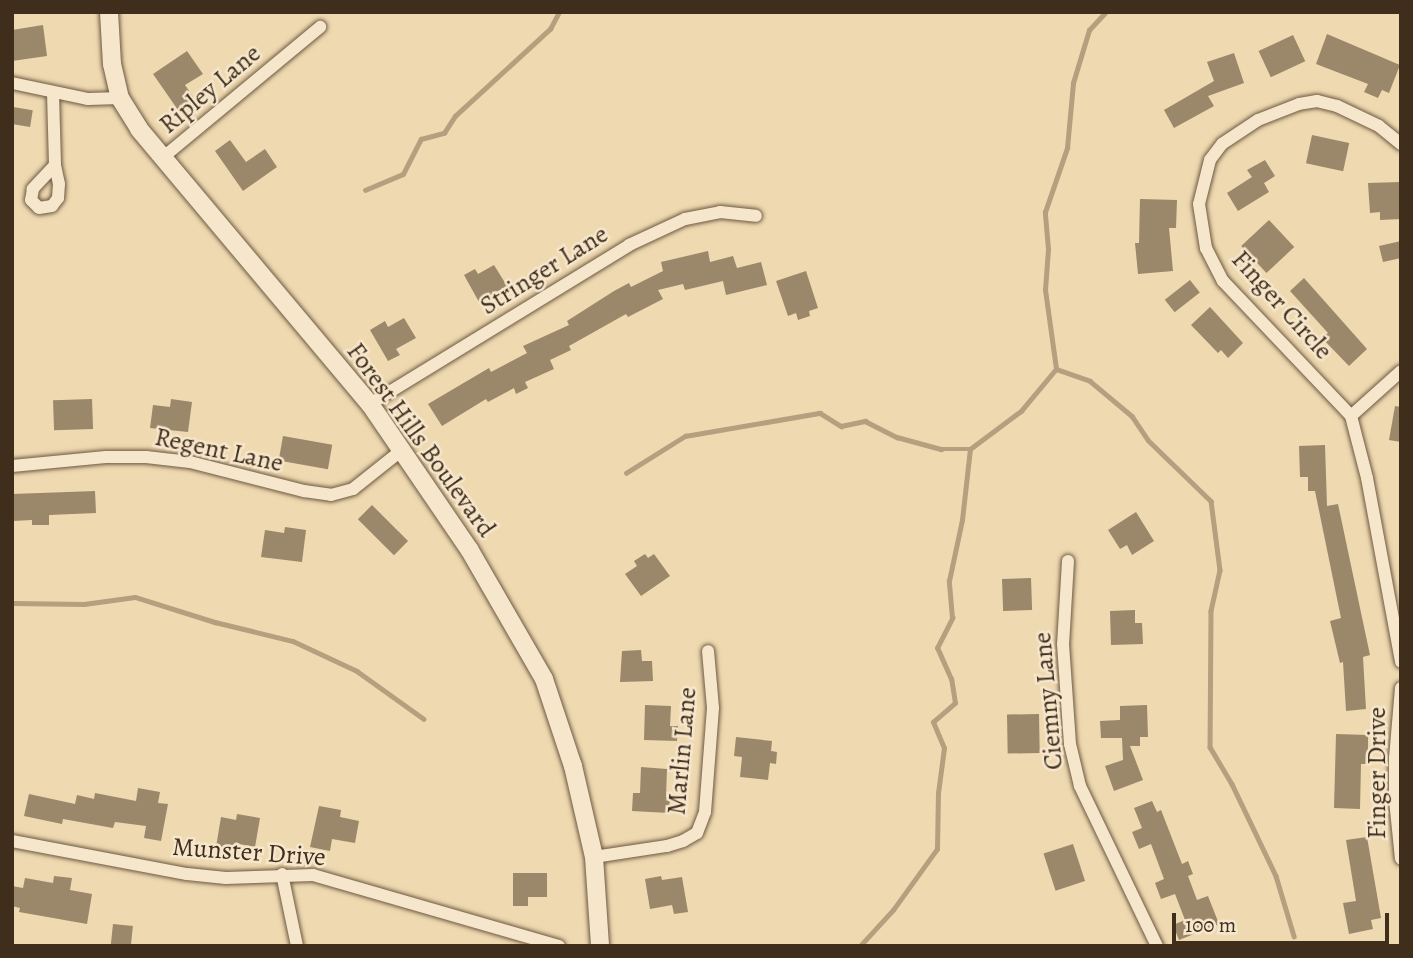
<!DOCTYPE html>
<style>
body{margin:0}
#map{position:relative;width:1413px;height:958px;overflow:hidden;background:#efd9b0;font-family:Alegreya,serif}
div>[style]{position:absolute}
.stream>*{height:4.5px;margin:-2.25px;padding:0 2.25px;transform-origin:2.25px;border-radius:2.25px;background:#b49f7e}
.building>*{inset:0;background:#9b8769;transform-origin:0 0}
.roads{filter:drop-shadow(0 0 2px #6c5942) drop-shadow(0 0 2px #6c5942)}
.minor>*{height:12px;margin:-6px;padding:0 6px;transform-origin:6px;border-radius:6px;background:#f5e6cc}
.secondary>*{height:18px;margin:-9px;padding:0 9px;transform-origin:9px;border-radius:9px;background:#f5e6cc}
span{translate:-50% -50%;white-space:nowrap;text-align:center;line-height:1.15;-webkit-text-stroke:5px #f5e6cc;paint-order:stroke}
.street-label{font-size:26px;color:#402e1d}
.frame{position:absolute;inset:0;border:14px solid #402e1d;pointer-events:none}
.scale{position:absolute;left:1172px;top:913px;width:217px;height:32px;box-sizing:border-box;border:4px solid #402e1d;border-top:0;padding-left:9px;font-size:21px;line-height:24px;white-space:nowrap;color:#402e1d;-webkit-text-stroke:5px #f5e6cc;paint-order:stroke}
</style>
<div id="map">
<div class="stream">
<i style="left:1061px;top:12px;width:4px"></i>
<i style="left:365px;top:190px;width:41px;rotate:-22.8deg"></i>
<i style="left:403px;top:174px;width:39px;rotate:-63deg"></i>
<i style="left:421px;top:139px;width:24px;rotate:-15deg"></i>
<i style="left:444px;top:133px;width:20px;rotate:-57deg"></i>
<i style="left:455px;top:116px;width:129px;rotate:-42.5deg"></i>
<i style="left:550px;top:29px;width:19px;rotate:-62deg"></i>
<i style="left:1056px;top:369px;width:36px;rotate:19deg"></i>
<i style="left:1090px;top:381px;width:55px;rotate:39.8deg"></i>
<i style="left:1132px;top:416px;width:29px;rotate:56deg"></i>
<i style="left:1148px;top:440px;width:88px;rotate:44.1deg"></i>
<i style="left:1211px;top:501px;width:70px;rotate:82.6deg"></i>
<i style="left:1220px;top:570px;width:42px;rotate:102.4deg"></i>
<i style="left:1211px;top:611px;width:136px;rotate:90.4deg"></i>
<i style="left:1210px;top:747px;width:43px;rotate:59.3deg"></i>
<i style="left:1232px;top:784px;width:102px;rotate:64.4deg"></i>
<i style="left:1276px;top:876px;width:63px;rotate:73.3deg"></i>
<i style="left:626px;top:473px;width:70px;rotate:-32.1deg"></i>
<i style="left:685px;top:436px;width:137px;rotate:-9.7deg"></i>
<i style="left:820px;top:413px;width:25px;rotate:32deg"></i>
<i style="left:841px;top:426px;width:25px;rotate:-12deg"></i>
<i style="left:865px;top:421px;width:36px;rotate:27deg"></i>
<i style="left:897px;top:437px;width:46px;rotate:15.3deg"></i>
<i style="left:941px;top:449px;width:29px"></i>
<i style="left:12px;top:603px;width:72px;rotate:0.8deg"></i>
<i style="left:84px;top:604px;width:51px;rotate:-7.8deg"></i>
<i style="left:135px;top:597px;width:84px;rotate:17.4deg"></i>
<i style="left:215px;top:622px;width:80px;rotate:13.7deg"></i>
<i style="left:293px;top:641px;width:71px;rotate:25.1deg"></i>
<i style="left:357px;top:671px;width:82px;rotate:35.6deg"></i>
<i style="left:860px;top:946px;width:49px;rotate:-47.5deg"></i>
<i style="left:893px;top:910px;width:75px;rotate:-54.2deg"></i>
<i style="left:937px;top:849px;width:56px;rotate:-89deg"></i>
<i style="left:938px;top:793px;width:45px;rotate:-82.4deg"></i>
<i style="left:944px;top:748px;width:28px;rotate:-113deg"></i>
<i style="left:933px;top:722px;width:29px;rotate:-41deg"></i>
<i style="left:955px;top:703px;width:24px;rotate:-99deg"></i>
<i style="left:951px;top:679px;width:34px;rotate:-114deg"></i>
<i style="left:937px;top:648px;width:34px;rotate:-63deg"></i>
<i style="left:952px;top:618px;width:37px;rotate:-95deg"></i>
<i style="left:949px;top:581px;width:62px;rotate:-78deg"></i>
<i style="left:962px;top:520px;width:71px;rotate:-83.6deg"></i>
<i style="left:970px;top:449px;width:64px;rotate:-36.7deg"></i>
<i style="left:1021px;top:411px;width:55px;rotate:-50.2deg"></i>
<i style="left:1056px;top:369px;width:80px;rotate:-97.9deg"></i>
<i style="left:1045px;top:290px;width:41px;rotate:-85.8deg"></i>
<i style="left:1048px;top:249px;width:37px;rotate:-95deg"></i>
<i style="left:1045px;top:212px;width:68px;rotate:-71deg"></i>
<i style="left:1067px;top:148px;width:65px;rotate:-84.7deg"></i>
<i style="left:1073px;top:83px;width:55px;rotate:-73.2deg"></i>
<i style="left:1089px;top:30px;width:25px;rotate:-47deg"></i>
</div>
<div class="building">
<i style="clip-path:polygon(43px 25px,47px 56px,12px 61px,12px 30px)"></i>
<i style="clip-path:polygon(1327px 34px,1400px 65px,1389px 93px,1382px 90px,1378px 98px,1364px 92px,1368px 84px,1316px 64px)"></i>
<i style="left:1293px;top:35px;width:29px;height:38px;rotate:65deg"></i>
<i style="clip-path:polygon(187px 51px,203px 74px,185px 85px,194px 98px,178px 110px,153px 74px)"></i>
<i style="clip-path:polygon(1234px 53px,1244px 83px,1208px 96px,1214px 106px,1174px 128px,1164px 110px,1214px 81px,1207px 62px)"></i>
<i style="left:13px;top:107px;width:20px;height:17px;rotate:9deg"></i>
<i style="left:1312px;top:135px;width:38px;height:29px;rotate:12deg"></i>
<i style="clip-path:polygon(230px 140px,246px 162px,265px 149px,277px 167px,243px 191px,215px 151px)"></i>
<i style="clip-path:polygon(1265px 160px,1275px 176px,1264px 183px,1269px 192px,1238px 211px,1227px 193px,1252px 177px,1247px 170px)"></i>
<i style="clip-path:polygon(1401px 182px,1401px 219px,1380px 220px,1380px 212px,1370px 213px,1368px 183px)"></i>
<i style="clip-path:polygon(1140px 199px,1177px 200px,1176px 228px,1169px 228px,1173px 271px,1138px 274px,1135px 243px,1139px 243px)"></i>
<i style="left:1269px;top:220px;width:37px;height:38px;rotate:47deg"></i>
<i style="clip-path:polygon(1401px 241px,1401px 258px,1383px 262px,1379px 246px)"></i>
<i style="clip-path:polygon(708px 251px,710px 262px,733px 256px,737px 268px,761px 262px,767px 285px,726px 295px,723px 281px,685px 290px,683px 284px,658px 290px,663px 299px,628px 317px,626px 314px,569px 346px,571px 350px,550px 360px,554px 369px,525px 382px,528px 388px,516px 394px,514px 388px,488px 402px,486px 399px,442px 426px,428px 404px,489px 368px,491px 372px,527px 353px,523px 346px,569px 325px,567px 321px,614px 291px,629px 283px,631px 287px,663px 271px,661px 262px)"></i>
<i style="clip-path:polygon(494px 265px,507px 286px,479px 302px,464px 275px,475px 269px,478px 274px)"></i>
<i style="clip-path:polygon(806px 271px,818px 308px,809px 311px,810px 316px,798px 320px,796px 313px,788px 316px,776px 281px)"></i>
<i style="clip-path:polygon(1304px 278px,1367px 349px,1349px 366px,1322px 338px,1328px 333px,1290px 291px)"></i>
<i style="left:1190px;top:280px;width:16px;height:32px;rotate:52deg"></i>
<i style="clip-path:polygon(1210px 307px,1243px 343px,1228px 358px,1221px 350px,1218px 353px,1191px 325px)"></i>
<i style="clip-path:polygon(404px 318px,416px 338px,396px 349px,400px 355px,388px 361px,370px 330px,385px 321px,388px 327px)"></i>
<i style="left:92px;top:399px;width:30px;height:39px;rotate:88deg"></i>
<i style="clip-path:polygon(171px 399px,192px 402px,188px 432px,150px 428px,153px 405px,170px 407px)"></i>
<i style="clip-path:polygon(1395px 406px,1401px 407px,1401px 442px,1389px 440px)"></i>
<i style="left:283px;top:436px;width:50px;height:25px;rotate:10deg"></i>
<i style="clip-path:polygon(1325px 445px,1327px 506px,1338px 504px,1370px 655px,1363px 657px,1366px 709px,1346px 711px,1343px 662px,1340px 663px,1330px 621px,1341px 618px,1315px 491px,1308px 491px,1308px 477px,1300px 477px,1299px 446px)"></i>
<i style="clip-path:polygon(95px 491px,96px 513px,49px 515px,49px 525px,32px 525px,32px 520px,12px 521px,12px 494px)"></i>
<i style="left:372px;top:505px;width:51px;height:20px;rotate:45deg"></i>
<i style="clip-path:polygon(1136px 512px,1154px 541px,1132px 555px,1127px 545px,1120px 549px,1108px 530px)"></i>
<i style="clip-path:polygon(285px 527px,306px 530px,302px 562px,261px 557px,265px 530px,284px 533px)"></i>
<i style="clip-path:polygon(645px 554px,648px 558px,654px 554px,670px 576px,641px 596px,625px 574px,637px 566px,634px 561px)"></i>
<i style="left:1031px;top:578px;width:32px;height:29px;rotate:88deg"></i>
<i style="clip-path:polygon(1135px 610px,1135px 623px,1142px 623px,1143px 644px,1111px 645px,1110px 611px)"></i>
<i style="clip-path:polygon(641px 650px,642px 661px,652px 661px,653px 681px,620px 682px,622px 651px)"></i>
<i style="clip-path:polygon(645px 705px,671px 706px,670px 726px,678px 726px,677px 741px,644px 740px)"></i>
<i style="clip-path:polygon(1147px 705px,1148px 737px,1140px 737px,1140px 746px,1130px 746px,1143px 780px,1114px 791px,1105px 766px,1123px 760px,1122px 738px,1101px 738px,1100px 721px,1120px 720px,1120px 706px)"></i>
<i style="left:1039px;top:714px;width:39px;height:32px;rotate:89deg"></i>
<i style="clip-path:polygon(1336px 734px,1368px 735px,1368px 764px,1361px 764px,1360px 809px,1334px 808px)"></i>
<i style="clip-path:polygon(736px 737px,772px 741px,771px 751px,777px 752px,776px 764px,770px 763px,768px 780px,740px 777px,742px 757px,734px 756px)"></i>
<i style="clip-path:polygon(641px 767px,667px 769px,666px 797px,670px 797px,669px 813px,632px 811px,633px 793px,640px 793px)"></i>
<i style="clip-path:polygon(138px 788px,160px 792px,158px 803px,168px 804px,161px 841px,144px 838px,146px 826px,115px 822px,113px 828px,63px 819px,62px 824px,24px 816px,29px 794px,75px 804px,77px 795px,94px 799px,95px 793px,136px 801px)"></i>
<i style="clip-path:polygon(1152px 801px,1157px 812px,1161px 810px,1182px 864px,1188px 861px,1193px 874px,1188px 876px,1197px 900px,1208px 896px,1219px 924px,1179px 940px,1173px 925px,1185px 920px,1175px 894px,1161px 899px,1155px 883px,1164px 879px,1151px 844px,1139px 849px,1132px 832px,1142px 828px,1134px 808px)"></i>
<i style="clip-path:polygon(319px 806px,341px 810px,340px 817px,359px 821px,355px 843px,332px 839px,330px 851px,310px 847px)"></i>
<i style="clip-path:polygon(237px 814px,260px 818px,255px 847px,234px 843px,232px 856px,215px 853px,221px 817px,236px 820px)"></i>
<i style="clip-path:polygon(1367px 837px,1381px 918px,1371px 920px,1373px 929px,1349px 934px,1343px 903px,1356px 901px,1346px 840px)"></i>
<i style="left:1073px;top:844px;width:39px;height:31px;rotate:72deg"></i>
<i style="clip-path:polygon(513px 873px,547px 873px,547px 897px,528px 897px,528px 906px,513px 906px)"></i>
<i style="clip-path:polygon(54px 876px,72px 878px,70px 890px,92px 894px,87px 924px,19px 912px,20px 908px,12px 906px,12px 886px,23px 888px,25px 878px,53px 883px)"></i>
<i style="clip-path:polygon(661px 876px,662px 880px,682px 877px,688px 912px,674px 914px,672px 905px,650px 909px,645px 879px)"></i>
<i style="left:113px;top:924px;width:20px;height:22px;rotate:6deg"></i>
</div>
<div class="roads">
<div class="minor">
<i style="left:12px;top:83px;width:78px;rotate:11.9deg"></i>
<i style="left:88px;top:99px;width:32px;rotate:-2deg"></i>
<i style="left:53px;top:93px;width:72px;rotate:88.4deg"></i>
<i style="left:55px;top:165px;width:33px;rotate:133deg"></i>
<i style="left:33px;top:189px;width:11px;rotate:100deg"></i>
<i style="left:31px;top:200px;width:11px;rotate:45deg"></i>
<i style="left:39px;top:208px;width:13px;rotate:-9deg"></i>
<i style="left:52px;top:206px;width:10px;rotate:-53deg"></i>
<i style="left:58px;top:198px;width:14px;rotate:-86deg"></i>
<i style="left:59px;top:184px;width:19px;rotate:-102deg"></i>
<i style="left:1401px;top:144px;width:28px;rotate:-141deg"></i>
<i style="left:1379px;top:126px;width:47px;rotate:-154.5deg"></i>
<i style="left:1337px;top:106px;width:21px;rotate:-166deg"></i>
<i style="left:1317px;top:101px;width:18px;rotate:171deg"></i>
<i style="left:1299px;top:104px;width:44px;rotate:158.7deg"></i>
<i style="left:1258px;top:120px;width:43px;rotate:146.3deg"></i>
<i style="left:1222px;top:144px;width:20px;rotate:127deg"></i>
<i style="left:1210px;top:160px;width:45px;rotate:104deg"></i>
<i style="left:1199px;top:204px;width:45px;rotate:81deg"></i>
<i style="left:1206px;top:248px;width:37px;rotate:63deg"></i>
<i style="left:1223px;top:281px;width:186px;rotate:46.5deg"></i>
<i style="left:1351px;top:416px;width:67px;rotate:-42deg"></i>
<i style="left:161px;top:159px;width:207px;rotate:-39.7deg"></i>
<i style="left:370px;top:404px;width:304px;rotate:-31.5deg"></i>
<i style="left:629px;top:245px;width:62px;rotate:-24.9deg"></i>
<i style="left:685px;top:219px;width:36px;rotate:-11deg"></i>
<i style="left:720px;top:212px;width:36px;rotate:6deg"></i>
<i style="left:1351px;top:416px;width:64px;rotate:75.5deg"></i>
<i style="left:1367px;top:478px;width:187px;rotate:79.5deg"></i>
<i style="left:12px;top:466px;width:94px;rotate:-5.5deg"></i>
<i style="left:106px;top:457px;width:40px"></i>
<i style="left:146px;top:457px;width:44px;rotate:6.5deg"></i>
<i style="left:190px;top:462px;width:118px;rotate:14.3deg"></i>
<i style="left:304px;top:491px;width:27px;rotate:8deg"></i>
<i style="left:331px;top:495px;width:23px;rotate:-15deg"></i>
<i style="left:353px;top:489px;width:63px;rotate:-38.5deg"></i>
<i style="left:1068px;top:561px;width:83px;rotate:93.4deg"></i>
<i style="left:1063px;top:644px;width:100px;rotate:86deg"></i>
<i style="left:1070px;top:744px;width:43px;rotate:76.6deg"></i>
<i style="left:1080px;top:786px;width:178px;rotate:64.3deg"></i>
<i style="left:1401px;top:688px;width:70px;rotate:94.9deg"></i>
<i style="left:1395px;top:758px;width:42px;rotate:90deg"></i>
<i style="left:1395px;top:800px;width:59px;rotate:84.2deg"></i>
<i style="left:12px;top:841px;width:178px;rotate:10.7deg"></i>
<i style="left:187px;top:874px;width:39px;rotate:6deg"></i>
<i style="left:226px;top:878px;width:87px;rotate:-2deg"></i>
<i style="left:313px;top:875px;width:256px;rotate:16.1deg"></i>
<i style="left:594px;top:857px;width:74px;rotate:-8.6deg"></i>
<i style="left:667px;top:846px;width:17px;rotate:-17deg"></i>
<i style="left:683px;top:841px;width:16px;rotate:-30deg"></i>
<i style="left:697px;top:833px;width:22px;rotate:-69deg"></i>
<i style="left:705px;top:812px;width:104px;rotate:-85.6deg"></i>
<i style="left:713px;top:708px;width:57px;rotate:-95deg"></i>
<i style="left:282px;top:874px;width:74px;rotate:78.2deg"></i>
</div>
<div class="secondary">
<i style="left:109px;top:12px;width:52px;rotate:86.7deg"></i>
<i style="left:112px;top:64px;width:35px;rotate:77deg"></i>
<i style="left:120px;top:98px;width:36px;rotate:58deg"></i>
<i style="left:139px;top:129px;width:359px;rotate:50deg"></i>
<i style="left:370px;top:404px;width:176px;rotate:55.7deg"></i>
<i style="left:469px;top:549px;width:150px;rotate:60deg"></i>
<i style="left:544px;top:679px;width:92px;rotate:71.6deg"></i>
<i style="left:573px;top:766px;width:93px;rotate:77deg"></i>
<i style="left:594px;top:857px;width:89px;rotate:86.1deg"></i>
</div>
</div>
<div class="street-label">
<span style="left:210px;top:89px;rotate:-40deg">Ripley Lane</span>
<span style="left:544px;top:270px;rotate:-32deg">Stringer Lane</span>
<span style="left:1282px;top:305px;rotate:48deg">Finger Circle</span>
<span style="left:421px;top:440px;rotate:54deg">Forest Hills Boulevard</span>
<span style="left:219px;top:450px;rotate:12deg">Regent Lane</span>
<span style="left:1048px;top:701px;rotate:-95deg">Ciemny Lane</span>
<span style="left:682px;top:751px;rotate:-85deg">Marlin Lane</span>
<span style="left:1377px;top:773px;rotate:-90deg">Finger Drive</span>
<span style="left:249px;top:852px;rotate:4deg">Munster Drive</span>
</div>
<div class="frame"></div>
<div class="scale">100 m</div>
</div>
